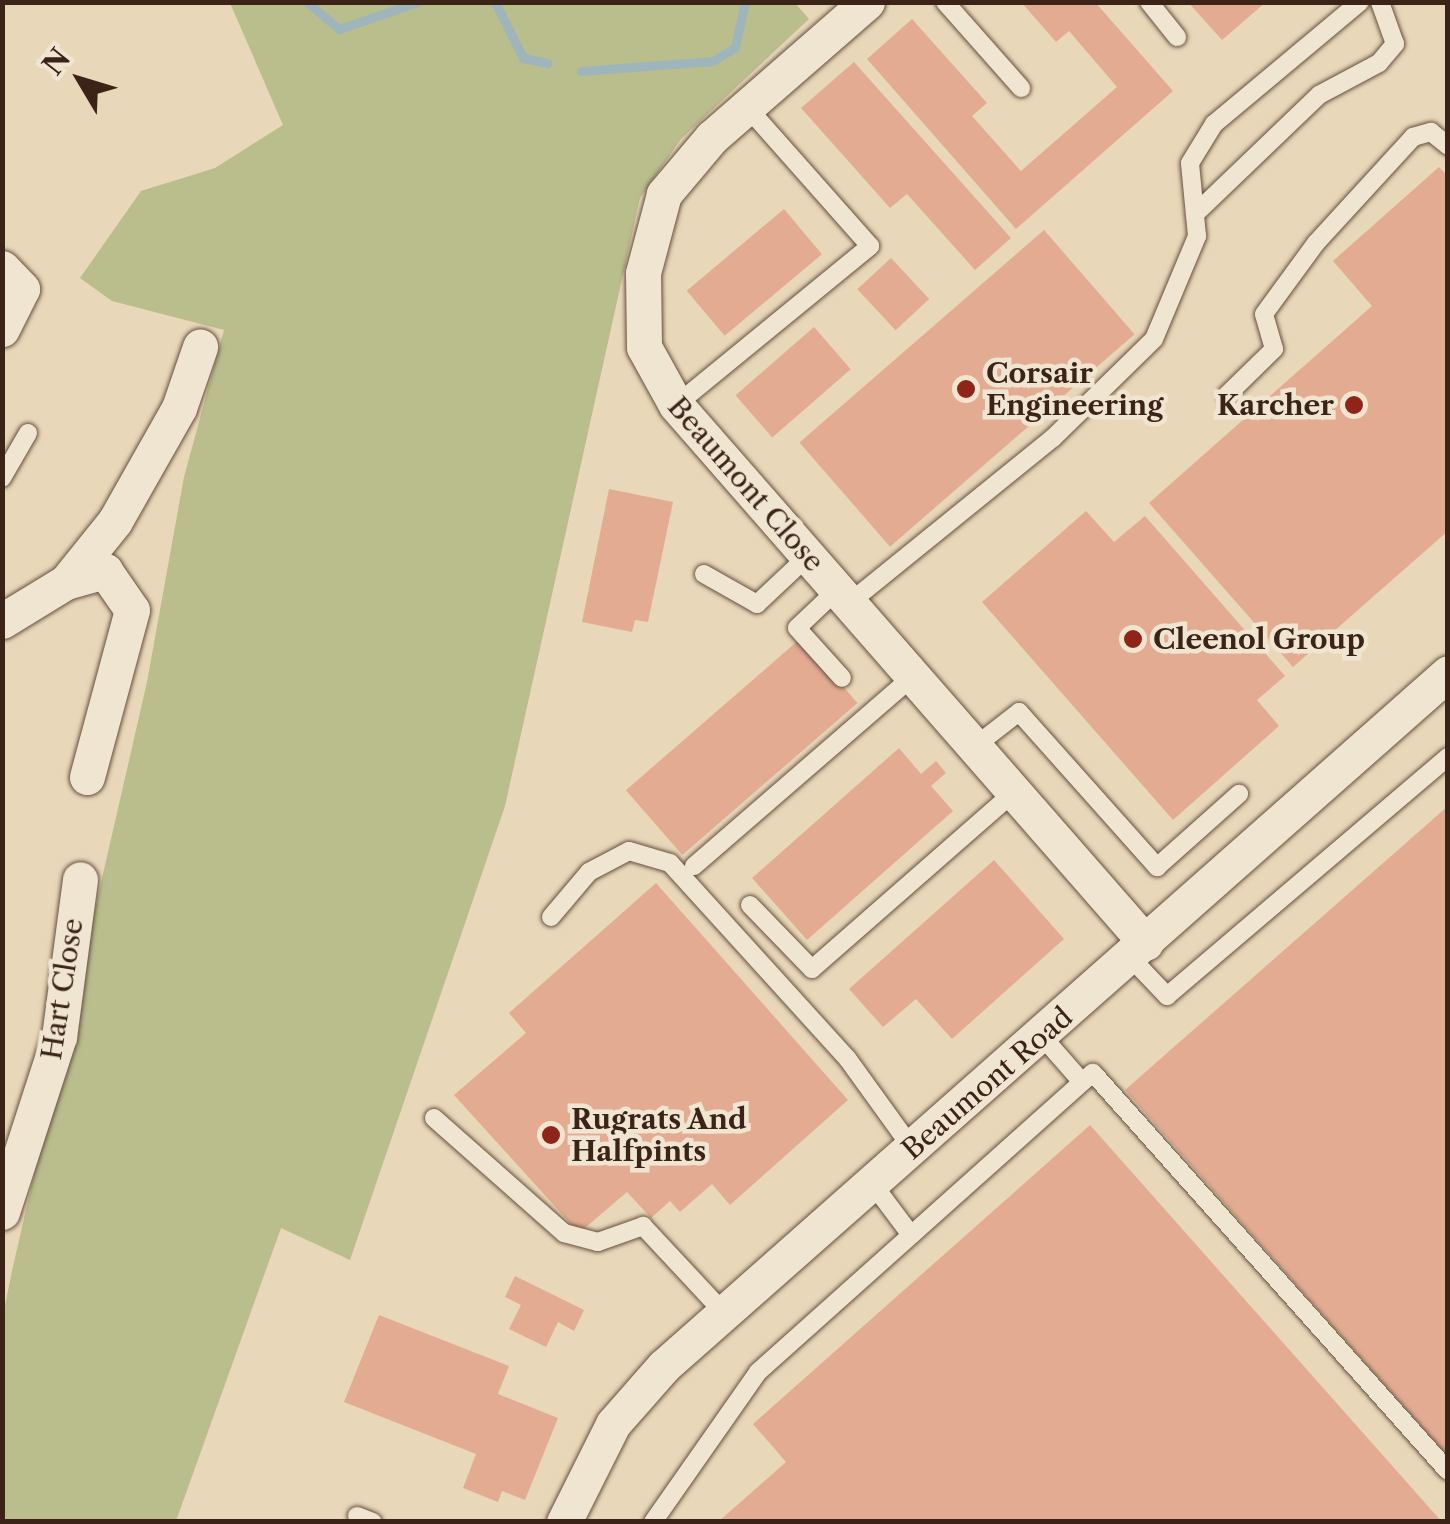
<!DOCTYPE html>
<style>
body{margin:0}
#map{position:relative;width:1450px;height:1524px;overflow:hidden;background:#e8d7b8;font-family:"Libre Caslon Text",serif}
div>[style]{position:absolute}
.green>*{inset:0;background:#babd8c}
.stream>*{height:9px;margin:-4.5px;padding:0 4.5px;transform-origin:4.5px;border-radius:4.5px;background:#9eb6bb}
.building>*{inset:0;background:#e3ac92;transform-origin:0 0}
.roads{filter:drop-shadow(0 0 2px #665040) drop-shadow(0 0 2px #665040)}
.service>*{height:18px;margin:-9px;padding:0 9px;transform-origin:9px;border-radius:9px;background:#f0e5d1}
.minor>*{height:35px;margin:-17.5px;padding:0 17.5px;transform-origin:17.5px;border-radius:17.5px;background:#f0e5d1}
.dots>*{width:28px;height:28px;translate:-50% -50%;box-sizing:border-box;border:5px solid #f0e5d1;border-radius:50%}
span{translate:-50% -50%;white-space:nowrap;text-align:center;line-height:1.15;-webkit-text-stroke:9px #f0e5d1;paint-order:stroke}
.poi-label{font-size:28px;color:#3b2318;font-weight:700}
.left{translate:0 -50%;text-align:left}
.right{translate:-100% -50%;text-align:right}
.street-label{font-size:28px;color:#3b2318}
.frame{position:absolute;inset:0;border:5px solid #3b2318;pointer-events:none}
.north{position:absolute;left:30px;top:30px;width:100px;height:100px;-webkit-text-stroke:8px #f0e5d1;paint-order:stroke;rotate:308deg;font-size:28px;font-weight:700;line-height:40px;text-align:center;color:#3b2318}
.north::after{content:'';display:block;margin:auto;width:35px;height:45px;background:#3b2318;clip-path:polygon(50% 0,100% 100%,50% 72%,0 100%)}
</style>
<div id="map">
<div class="green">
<i style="clip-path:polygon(230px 3px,795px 3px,809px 19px,681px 139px,640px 198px,505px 806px,350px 1260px,281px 1228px,176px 1521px,3px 1522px,2px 1320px,12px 1271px,147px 682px,184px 477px,224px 330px,112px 301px,80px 278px,141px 191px,215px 168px,283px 125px)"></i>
</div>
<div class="stream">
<i style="left:307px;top:2px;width:42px;rotate:40.2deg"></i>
<i style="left:339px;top:29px;width:83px;rotate:-18.9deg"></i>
<i style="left:495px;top:2px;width:63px;rotate:63.4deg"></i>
<i style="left:523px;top:58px;width:25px;rotate:12deg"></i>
<i style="left:581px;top:71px;width:132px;rotate:-4.3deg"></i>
<i style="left:713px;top:61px;width:26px;rotate:-32deg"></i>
<i style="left:735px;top:47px;width:46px;rotate:-77.5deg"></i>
</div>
<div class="building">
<i style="clip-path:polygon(1021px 2px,1095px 2px,1173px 91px,1016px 229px,867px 59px,912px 19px,987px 103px,972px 116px,1021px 171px,1117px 87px,1069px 31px,1056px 42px)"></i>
<i style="clip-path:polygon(1188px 2px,1266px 2px,1222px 40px)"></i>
<i style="clip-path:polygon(854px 62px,1011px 238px,975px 270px,907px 194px,890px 208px,801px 108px)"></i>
<i style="clip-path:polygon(1439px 167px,1448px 176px,1448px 531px,1293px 667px,1149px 503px,1372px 306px,1333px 261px)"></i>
<i style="left:784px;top:209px;width:59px;height:127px;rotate:50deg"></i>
<i style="left:1044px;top:230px;width:138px;height:324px;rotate:49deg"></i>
<i style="left:891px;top:258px;width:56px;height:46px;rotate:47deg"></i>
<i style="left:814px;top:327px;width:56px;height:104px;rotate:49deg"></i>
<i style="clip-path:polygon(609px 489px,673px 502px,648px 622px,635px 620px,632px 632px,582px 622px)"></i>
<i style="clip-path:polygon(1086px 511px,1114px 542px,1145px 516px,1285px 676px,1257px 700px,1279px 726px,1173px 820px,982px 602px)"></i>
<i style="left:801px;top:638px;width:86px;height:232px;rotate:49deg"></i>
<i style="clip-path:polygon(899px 748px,921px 774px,936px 761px,946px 773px,931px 786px,953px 811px,807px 940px,752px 878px)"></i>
<i style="clip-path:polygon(1448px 806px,1448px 1457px,1125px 1090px)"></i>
<i style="clip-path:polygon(994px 860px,1064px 939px,952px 1039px,916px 999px,883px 1027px,849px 989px)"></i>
<i style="clip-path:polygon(656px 883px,848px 1100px,730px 1205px,712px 1184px,680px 1212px,670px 1201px,651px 1218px,627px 1192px,579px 1233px,454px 1095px,526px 1033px,509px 1013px)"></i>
<i style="clip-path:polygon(1090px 1125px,1442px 1522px,718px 1522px,786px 1462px,753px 1424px)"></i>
<i style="clip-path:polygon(515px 1276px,584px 1310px,574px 1331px,558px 1322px,546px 1347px,509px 1329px,521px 1305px,505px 1297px)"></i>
<i style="clip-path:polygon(379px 1315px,509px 1366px,498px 1394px,558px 1418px,525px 1500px,502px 1491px,498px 1502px,463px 1488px,476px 1454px,344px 1402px)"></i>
</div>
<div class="roads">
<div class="service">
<i style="left:945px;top:2px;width:115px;rotate:48.5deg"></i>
<i style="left:1149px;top:2px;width:45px;rotate:51.3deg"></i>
<i style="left:1195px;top:214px;width:172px;rotate:-43.8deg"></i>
<i style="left:1319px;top:95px;width:68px;rotate:-28.1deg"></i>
<i style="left:1379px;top:63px;width:25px;rotate:-50deg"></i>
<i style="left:1395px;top:44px;width:45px;rotate:-109.7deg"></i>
<i style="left:1227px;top:395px;width:66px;rotate:-44.4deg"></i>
<i style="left:1274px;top:349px;width:36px;rotate:-106deg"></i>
<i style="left:1264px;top:314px;width:88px;rotate:-53.8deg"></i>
<i style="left:1316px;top:243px;width:144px;rotate:-47.5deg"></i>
<i style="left:1413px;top:137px;width:19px;rotate:-16deg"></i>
<i style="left:1431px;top:132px;width:22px;rotate:39deg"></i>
<i style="left:676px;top:405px;width:251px;rotate:-39.3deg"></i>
<i style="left:870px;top:246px;width:186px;rotate:-131.5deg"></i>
<i style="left:2px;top:478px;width:52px;rotate:-60deg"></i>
<i style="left:704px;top:574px;width:61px;rotate:29.5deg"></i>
<i style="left:757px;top:604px;width:70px;rotate:-43.3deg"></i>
<i style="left:837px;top:590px;width:55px;rotate:136.5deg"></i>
<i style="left:797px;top:628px;width:67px;rotate:48deg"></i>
<i style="left:849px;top:603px;width:262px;rotate:-39deg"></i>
<i style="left:1053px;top:438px;width:141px;rotate:-44.4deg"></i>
<i style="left:1154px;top:339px;width:112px;rotate:-67.3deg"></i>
<i style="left:1197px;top:236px;width:73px;rotate:-95.5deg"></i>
<i style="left:1190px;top:163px;width:46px;rotate:-58.4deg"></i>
<i style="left:1214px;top:124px;width:190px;rotate:-39.9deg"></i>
<i style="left:974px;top:747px;width:57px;rotate:-37.9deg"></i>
<i style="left:1019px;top:712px;width:208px;rotate:48.3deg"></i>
<i style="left:1157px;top:867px;width:110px;rotate:-41.7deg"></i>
<i style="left:694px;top:866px;width:290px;rotate:-40.9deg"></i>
<i style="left:750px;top:905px;width:89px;rotate:45.9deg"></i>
<i style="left:812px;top:969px;width:269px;rotate:-41.2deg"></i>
<i style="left:551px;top:917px;width:59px;rotate:-49.8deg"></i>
<i style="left:589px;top:872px;width:45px;rotate:-27.7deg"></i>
<i style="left:629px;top:851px;width:43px;rotate:16.3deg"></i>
<i style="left:670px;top:863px;width:263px;rotate:47.8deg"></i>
<i style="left:847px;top:1058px;width:111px;rotate:54.2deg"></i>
<i style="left:1130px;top:957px;width:54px;rotate:46.5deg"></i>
<i style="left:1167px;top:996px;width:369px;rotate:-40.4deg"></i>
<i style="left:1041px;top:1035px;width:62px;rotate:48.9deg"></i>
<i style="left:434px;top:1118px;width:174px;rotate:41.5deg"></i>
<i style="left:564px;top:1233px;width:35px;rotate:15deg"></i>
<i style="left:598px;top:1242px;width:48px;rotate:-19.6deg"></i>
<i style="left:643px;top:1226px;width:119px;rotate:47deg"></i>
<i style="left:872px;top:1183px;width:65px;rotate:53.1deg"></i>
<i style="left:357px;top:1516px;width:17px;rotate:21deg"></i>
<i style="left:653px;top:1522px;width:183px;rotate:-55deg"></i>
<i style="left:758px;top:1372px;width:449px;rotate:-41.8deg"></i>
<i style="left:1093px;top:1073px;width:533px;rotate:48.27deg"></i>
</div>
<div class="minor">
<i style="left:867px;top:2px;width:206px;rotate:138.9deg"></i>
<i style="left:712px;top:137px;width:75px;rotate:130.1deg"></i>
<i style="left:664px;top:194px;width:82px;rotate:104.9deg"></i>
<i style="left:643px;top:273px;width:74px;rotate:89.2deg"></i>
<i style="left:644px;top:347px;width:66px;rotate:61.1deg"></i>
<i style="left:676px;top:405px;width:714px;rotate:48.86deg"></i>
<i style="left:2px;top:268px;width:29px;rotate:46deg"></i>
<i style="left:22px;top:289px;width:45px;rotate:116.6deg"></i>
<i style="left:66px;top:582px;width:41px;rotate:-15.8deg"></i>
<i style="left:105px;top:571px;width:47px;rotate:55.3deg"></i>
<i style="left:132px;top:610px;width:173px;rotate:105.1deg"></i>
<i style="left:2px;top:621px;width:75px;rotate:-31.4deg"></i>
<i style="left:66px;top:582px;width:78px;rotate:-51.2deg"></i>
<i style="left:115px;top:521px;width:130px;rotate:-60.5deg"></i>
<i style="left:179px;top:408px;width:65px;rotate:-71deg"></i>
<i style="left:2px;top:1212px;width:184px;rotate:-72deg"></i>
<i style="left:59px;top:1037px;width:159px;rotate:-82.4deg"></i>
<i style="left:564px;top:1522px;width:110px;rotate:-63.4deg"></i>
<i style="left:613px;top:1424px;width:77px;rotate:-48.7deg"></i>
<i style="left:664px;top:1366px;width:1046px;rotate:-41.47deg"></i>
</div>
</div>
<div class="dots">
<i style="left:966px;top:389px;background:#8f2418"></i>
<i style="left:1354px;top:405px;background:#8f2418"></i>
<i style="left:1133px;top:639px;background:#8f2418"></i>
<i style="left:551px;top:1135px;background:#8f2418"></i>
</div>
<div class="poi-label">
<span class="left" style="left:986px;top:389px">Corsair<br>Engineering</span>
<span class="right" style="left:1334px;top:405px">Karcher</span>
<span class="left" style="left:1153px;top:639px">Cleenol Group</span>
<span class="left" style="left:571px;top:1135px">Rugrats And<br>Halfpints</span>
</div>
<div class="street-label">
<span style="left:746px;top:484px;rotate:49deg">Beaumont Close</span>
<span style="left:62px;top:989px;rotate:-81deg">Hart Close</span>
<span style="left:987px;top:1083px;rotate:-41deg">Beaumont Road</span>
</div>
<div class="frame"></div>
<div class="north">N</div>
</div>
